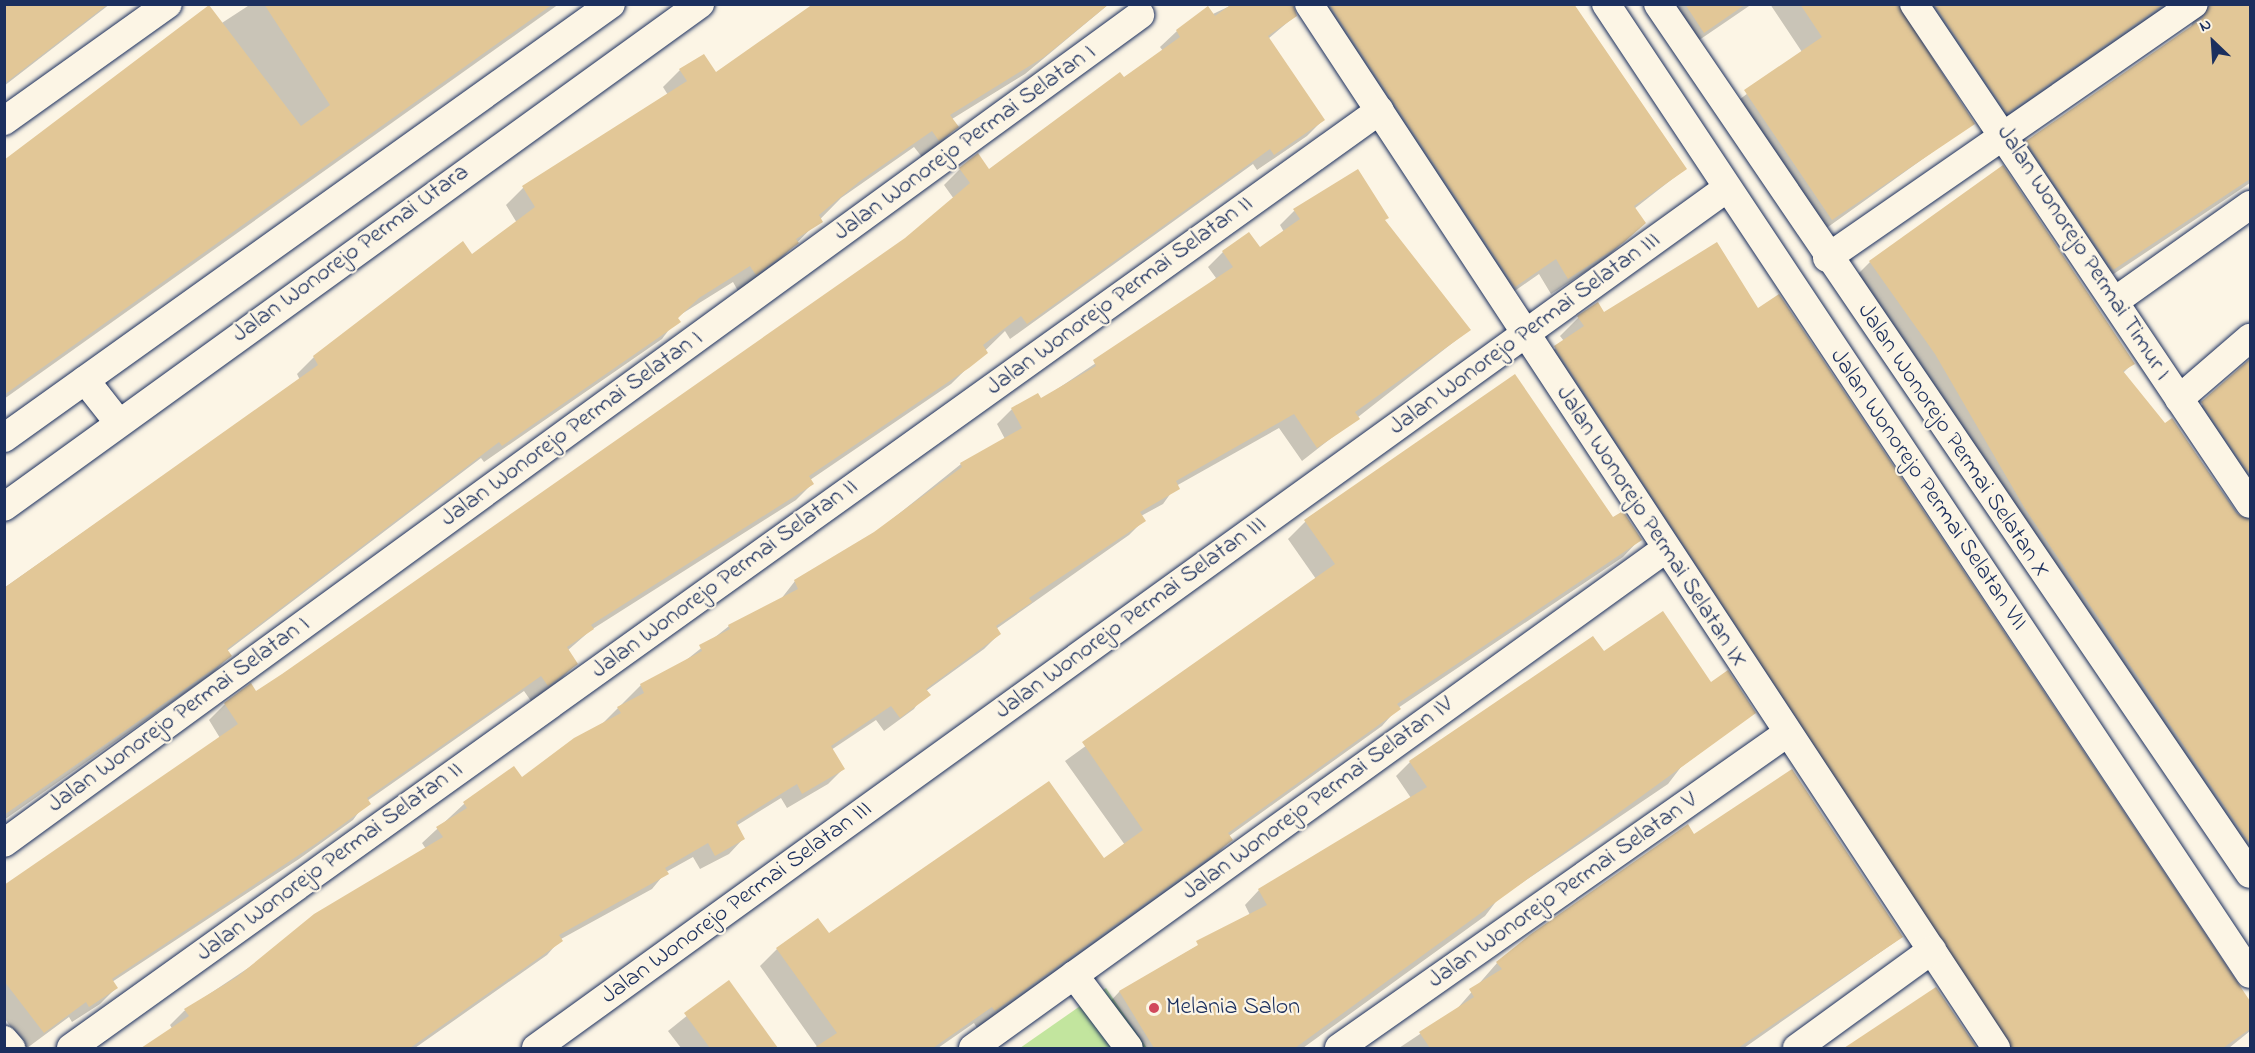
<!DOCTYPE html>
<style>
body{margin:0}
#map{position:relative;width:2255px;height:1053px;overflow:hidden;background:#fcf5e5;font-family:"Indie Flower",sans-serif}
div>[style]{position:absolute}
.green>*{inset:0;background:#c2e59e}
.shadow>*{inset:0;background:#0003}
.building>*{inset:0;background:#e2c797}
.roads{filter:drop-shadow(0 0 2px #1b2f5e) drop-shadow(0 0 2px #1b2f5e)}
.street>*{height:28px;margin:-14px;padding:0 14px;transform-origin:14px;border-radius:14px;background:#fcf5e5}
.dots>*{width:16px;height:16px;translate:-50% -50%;box-sizing:border-box;border:3px solid #fcf5e5;border-radius:50%}
span{translate:-50% -50%;white-space:nowrap;text-align:center;line-height:1.15;-webkit-text-stroke:4.5px #fcf5e5;paint-order:stroke}
.street-label{font-size:24px;color:#1b2f5e}
.poi-label{font-size:24px;color:#1b2f5e}
.left{translate:0 -50%;text-align:left}
.frame{position:absolute;inset:0;border:6px solid #1b2f5e;pointer-events:none}
.north{position:absolute;left:2183px;top:12px;width:60px;height:60px;-webkit-text-stroke:4px #fcf5e5;paint-order:stroke;rotate:335deg;font-size:16px;font-weight:700;line-height:24px;text-align:center;color:#1b2f5e}
.north::after{content:'';display:block;margin:auto;width:21px;height:27px;background:#1b2f5e;clip-path:polygon(50% 0,100% 100%,50% 72%,0 100%)}
</style>
<div id="map">
<div class="green">
<i style="clip-path:polygon(1106px 988px,1147px 1048px,1020px 1048px)"></i>
</div>
<div class="shadow">
<i style="clip-path:polygon(4px 4px,110px 4px,4px 86px)"></i>
<i style="clip-path:polygon(251px 4px,559px 4px,4px 399px,4px 165px)"></i>
<i style="clip-path:polygon(819px 4px,1109px 4px,1025px 74px,952px 119px,957px 127px,940px 144px,922px 157px,914px 147px,841px 198px,780px 260px,738px 291px,733px 282px,680px 315px,662px 339px,484px 462px,481px 458px,227px 651px,230px 656px,213px 673px,4px 820px,4px 588px,300px 380px,297px 374px,314px 357px,462px 243px,472px 256px,517px 223px,506px 205px,523px 188px,668px 95px,663px 87px,680px 70px,703px 56px,715px 74px)"></i>
<i style="clip-path:polygon(1234px 4px,1572px 4px,1685px 169px,1634px 209px,1644px 223px,1605px 259px,1551px 294px,1539px 274px,1499px 302px,1299px 5px,1291px 5px,1295px 16px,1268px 39px,1323px 120px,1307px 136px,1257px 170px,1253px 164px,1010px 339px,1005px 331px,951px 384px,810px 480px,812px 484px,796px 500px,591px 630px,567px 651px,576px 664px,560px 680px,531px 701px,524px 691px,367px 801px,353px 820px,299px 859px,112px 982px,116px 988px,100px 1004px,72px 1022px,69px 1017px,27px 1048px,4px 1018px,4px 888px,220px 738px,209px 720px,225px 704px,256px 693px,906px 239px,954px 199px,944px 185px,960px 169px,989px 171px,1163px 51px,1160px 47px,1177px 31px)"></i>
<i style="clip-path:polygon(1655px 4px,1752px 4px,1686px 49px)"></i>
<i style="clip-path:polygon(1770px 4px,2250px 4px,2250px 183px,2094px 287px,2009px 159px,2190px 29px,2193px 22px,2184px 7px,1989px 130px,1898px 6px,1973px 123px,1814px 237px,1727px 109px,1802px 52px)"></i>
<i style="clip-path:polygon(1294px 211px,1384px 221px,1469px 330px,1302px 461px,1279px 428px,1176px 486px,1163px 504px,1141px 516px,1144px 520px,1129px 535px,996px 629px,999px 634px,984px 649px,926px 691px,914px 709px,884px 731px,876px 720px,831px 750px,843px 769px,828px 784px,787px 808px,781px 798px,736px 826px,743px 839px,729px 854px,700px 869px,693px 857px,666px 872px,652px 889px,561px 939px,547px 955px,415px 1048px,148px 1048px,173px 1030px,170px 1025px,184px 1011px,426px 849px,422px 843px,464px 804px,522px 779px,603px 723px,641px 685px,685px 661px,729px 626px,781px 599px,795px 581px,875px 533px,961px 464px,1005px 439px,997px 424px,1012px 409px,1038px 395px,1041px 400px,1191px 299px,1216px 278px,1208px 267px,1223px 252px,1249px 234px,1260px 249px,1284px 232px,1280px 225px)"></i>
<i style="clip-path:polygon(1870px 262px,2133px 363px,2123px 373px,2164px 426px,2172px 420px,2243px 521px,2248px 512px,2186px 419px,2250px 363px,2250px 887px,1854px 278px)"></i>
<i style="clip-path:polygon(1779px 296px,2250px 1003px,2250px 1031px,2229px 1048px,1986px 1048px,1536px 365px,1564px 341px,1560px 336px,1578px 318px,1758px 310px)"></i>
<i style="clip-path:polygon(1515px 376px,1612px 519px,1640px 539px,1623px 557px,1398px 708px,1382px 726px,1229px 836px,1231px 840px,1214px 857px,977px 1028px,974px 1023px,938px 1048px,818px 1048px,760px 966px,777px 949px,1104px 860px,1125px 845px,1065px 761px,1316px 579px,1288px 539px,1305px 522px)"></i>
<i style="clip-path:polygon(1603px 653px,1711px 684px,1754px 713px,1681px 767px,1668px 784px,1498px 899px,1485px 916px,1303px 1048px,1129px 1048px,1105px 1007px,1119px 992px,1250px 915px,1245px 905px,1259px 890px,1411px 798px,1396px 776px,1410px 762px)"></i>
<i style="clip-path:polygon(1694px 836px,1902px 937px,1744px 1048px,1399px 1048px,1456px 1010px,1497px 963px,1573px 906px)"></i>
<i style="clip-path:polygon(729px 982px,777px 1048px,681px 1048px,668px 1031px)"></i>
<i style="clip-path:polygon(1936px 990px,1975px 1048px,1853px 1048px)"></i>
</div>
<div class="building">
<i style="clip-path:polygon(4px 4px,108px 4px,4px 84px)"></i>
<i style="clip-path:polygon(264px 4px,553px 4px,4px 395px,4px 160px,209px 5px,301px 126px,330px 105px)"></i>
<i style="clip-path:polygon(813px 4px,1109px 4px,1044px 57px,950px 115px,959px 127px,939px 141px,932px 131px,860px 181px,819px 215px,823px 222px,796px 239px,799px 243px,756px 275px,750px 266px,699px 298px,678px 318px,681px 322px,502px 446px,499px 442px,227px 649px,232px 656px,4px 815px,4px 588px,318px 365px,313px 356px,463px 241px,472px 254px,535px 207px,522px 186px,687px 81px,679px 69px,704px 54px,716px 72px)"></i>
<i style="clip-path:polygon(1232px 4px,1293px 4px,1297px 16px,1268px 36px,1325px 120px,1274px 155px,1270px 149px,1027px 324px,1021px 316px,983px 345px,988px 353px,969px 368px,809px 476px,814px 484px,591px 625px,594px 629px,567px 647px,578px 664px,548px 686px,541px 676px,367px 798px,371px 804px,317px 843px,112px 979px,118px 988px,89px 1007px,86px 1002px,44px 1033px,4px 981px,4px 885px,238px 724px,224px 703px,251px 683px,256px 691px,282px 674px,905px 238px,970px 183px,959px 168px,978px 153px,989px 169px,1120px 72px,1124px 77px,1180px 37px,1176px 30px,1208px 6px,1215px 16px)"></i>
<i style="clip-path:polygon(1329px 4px,1574px 4px,1687px 169px,1634px 206px,1646px 223px,1623px 243px,1568px 279px,1556px 259px,1515px 287px)"></i>
<i style="clip-path:polygon(1685px 4px,1746px 4px,1704px 33px)"></i>
<i style="clip-path:polygon(1800px 4px,1898px 4px,1975px 124px,1832px 220px,1744px 90px,1822px 37px)"></i>
<i style="clip-path:polygon(1934px 4px,2164px 4px,2007px 113px)"></i>
<i style="clip-path:polygon(2210px 4px,2250px 4px,2250px 179px,2113px 270px,2026px 141px,2203px 18px)"></i>
<i style="clip-path:polygon(2003px 165px,2135px 364px,2123px 371px,2165px 423px,2172px 418px,2236px 513px,2250px 520px,2250px 844px,2024px 507px,1935px 354px,1869px 261px)"></i>
<i style="clip-path:polygon(1358px 169px,1389px 218px,1385px 220px,1471px 330px,1355px 412px,1360px 419px,1317px 448px,1294px 414px,1176px 481px,1180px 489px,1140px 512px,1146px 521px,1029px 598px,1032px 602px,996px 626px,1001px 634px,926px 689px,931px 695px,900px 718px,891px 706px,831px 746px,845px 769px,802px 794px,797px 784px,736px 822px,745px 839px,715px 856px,708px 843px,665px 868px,669px 874px,559px 935px,563px 941px,410px 1048px,141px 1048px,189px 1016px,184px 1009px,237px 977px,314px 914px,443px 837px,436px 827px,467px 808px,463px 802px,514px 766px,522px 777px,574px 738px,621px 713px,617px 707px,644px 693px,640px 684px,702px 651px,699px 645px,730px 629px,728px 625px,798px 589px,794px 580px,874px 532px,962px 467px,960px 463px,1022px 428px,1011px 408px,1038px 393px,1041px 398px,1096px 366px,1093px 360px,1233px 267px,1222px 251px,1249px 232px,1260px 247px,1300px 219px,1293px 209px)"></i>
<i style="clip-path:polygon(1717px 242px,1758px 308px,1779px 294px,2250px 1001px,2250px 1029px,2223px 1048px,2012px 1048px,1554px 346px,1584px 326px,1577px 316px,1598px 302px,1604px 312px)"></i>
<i style="clip-path:polygon(2250px 359px,2250px 475px,2201px 402px)"></i>
<i style="clip-path:polygon(1515px 374px,1613px 517px,1623px 511px,1642px 540px,1397px 704px,1401px 709px,1228px 833px,1233px 840px,995px 1011px,992px 1007px,933px 1048px,814px 1048px,837px 1033px,776px 948px,818px 918px,829px 933px,1049px 781px,1104px 858px,1143px 830px,1082px 742px,1335px 564px,1304px 520px)"></i>
<i style="clip-path:polygon(1663px 611px,1711px 682px,1728px 670px,1756px 713px,1295px 1048px,1154px 1048px,1119px 991px,1198px 945px,1196px 941px,1267px 905px,1258px 889px,1427px 787px,1409px 761px,1593px 636px,1604px 651px)"></i>
<i style="clip-path:polygon(1792px 769px,1903px 937px,1738px 1048px,1430px 1048px,1419px 1032px,1474px 997px,1469px 989px,1502px 969px,1496px 962px,1531px 934px,1688px 824px,1694px 834px)"></i>
<i style="clip-path:polygon(729px 980px,778px 1048px,710px 1048px,684px 1013px)"></i>
<i style="clip-path:polygon(1936px 987px,1977px 1048px,1844px 1048px)"></i>
</div>
<div class="roads">
<div class="street">
<i style="left:1309px;top:4px;width:1250px;rotate:56.65deg"></i>
<i style="left:1606px;top:4px;width:1164px;rotate:56.42deg"></i>
<i style="left:1658px;top:4px;width:1052px;rotate:55.77deg"></i>
<i style="left:1914px;top:4px;width:602px;rotate:56.1deg"></i>
<i style="left:4px;top:121px;width:201px;rotate:-35.5deg"></i>
<i style="left:1827px;top:258px;width:446px;rotate:-34.7deg"></i>
<i style="left:2115px;top:301px;width:166px;rotate:-35.4deg"></i>
<i style="left:85px;top:380px;width:53px;rotate:51.8deg"></i>
<i style="left:2179px;top:399px;width:94px;rotate:-40.7deg"></i>
<i style="left:4px;top:438px;width:746px;rotate:-35.56deg"></i>
<i style="left:4px;top:507px;width:859px;rotate:-35.86deg"></i>
<i style="left:4px;top:843px;width:1406px;rotate:-36.09deg"></i>
<i style="left:1074px;top:975px;width:91px;rotate:53deg"></i>
<i style="left:4px;top:1040px;width:11px;rotate:49deg"></i>
<i style="left:71px;top:1048px;width:1610px;rotate:-35.62deg"></i>
<i style="left:536px;top:1048px;width:1469px;rotate:-35.83deg"></i>
<i style="left:973px;top:1048px;width:852px;rotate:-35.78deg"></i>
<i style="left:1339px;top:1048px;width:546px;rotate:-35.09deg"></i>
<i style="left:1797px;top:1048px;width:167px;rotate:-36deg"></i>
</div>
</div>
<div class="dots">
<i style="left:1154px;top:1008px;background:#d1495b"></i>
</div>
<div class="street-label">
<span style="left:965px;top:143px;rotate:-36deg">Jalan Wonorejo Permai Selatan I</span>
<span style="left:2083px;top:253px;rotate:57deg">Jalan Wonorejo Permai Timur I</span>
<span style="left:351px;top:254px;rotate:-36deg">Jalan Wonorejo Permai Utara</span>
<span style="left:1120px;top:296px;rotate:-36deg">Jalan Wonorejo Permai Selatan II</span>
<span style="left:1525px;top:334px;rotate:-36deg">Jalan Wonorejo Permai Selatan III</span>
<span style="left:572px;top:429px;rotate:-36deg">Jalan Wonorejo Permai Selatan I</span>
<span style="left:1953px;top:441px;rotate:56deg">Jalan Wonorejo Permai Selatan X</span>
<span style="left:1928px;top:490px;rotate:56deg">Jalan Wonorejo Permai Selatan VII</span>
<span style="left:1651px;top:527px;rotate:57deg">Jalan Wonorejo Permai Selatan IX</span>
<span style="left:725px;top:579px;rotate:-36deg">Jalan Wonorejo Permai Selatan II</span>
<span style="left:1131px;top:618px;rotate:-36deg">Jalan Wonorejo Permai Selatan III</span>
<span style="left:179px;top:715px;rotate:-36deg">Jalan Wonorejo Permai Selatan I</span>
<span style="left:1318px;top:799px;rotate:-36deg">Jalan Wonorejo Permai Selatan IV</span>
<span style="left:330px;top:862px;rotate:-36deg">Jalan Wonorejo Permai Selatan II</span>
<span style="left:1563px;top:891px;rotate:-35deg">Jalan Wonorejo Permai Selatan V</span>
<span style="left:737px;top:903px;rotate:-36deg">Jalan Wonorejo Permai Selatan III</span>
</div>
<div class="poi-label">
<span class="left" style="left:1166px;top:1008px">Melania Salon</span>
</div>
<div class="frame"></div>
<div class="north">N</div>
</div>
